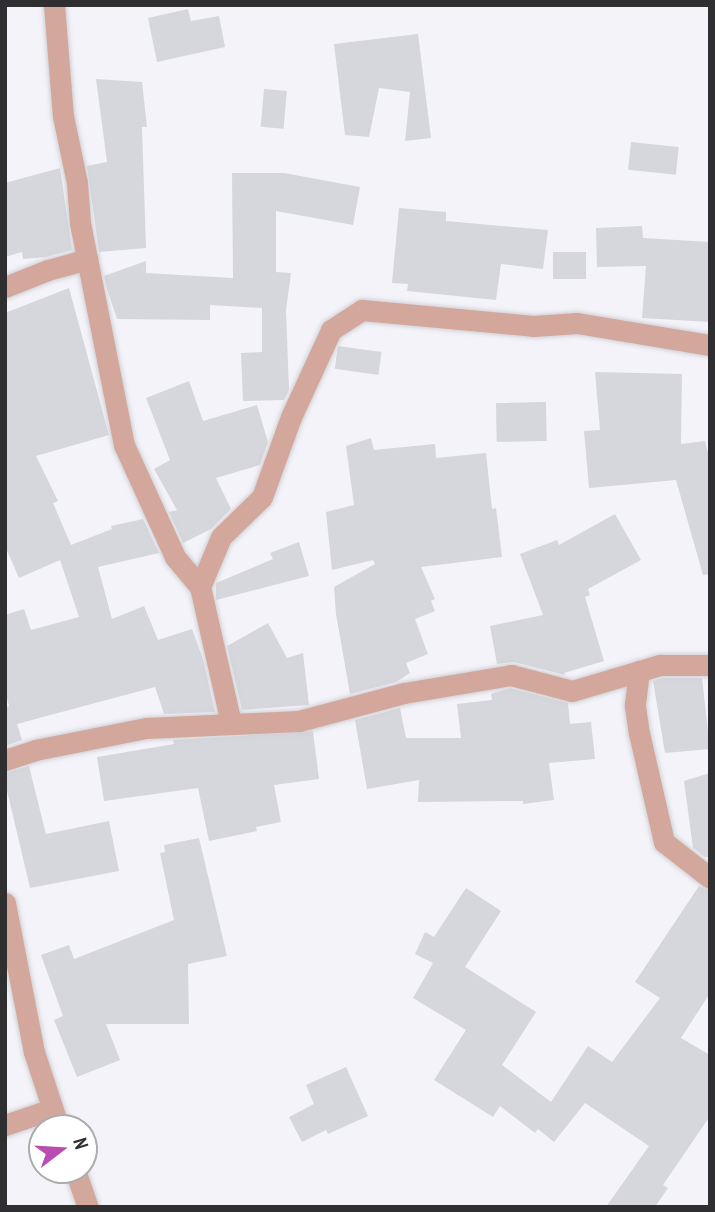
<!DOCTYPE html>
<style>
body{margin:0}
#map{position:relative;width:715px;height:1212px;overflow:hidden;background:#f3f3f9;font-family:"PT Sans Narrow",sans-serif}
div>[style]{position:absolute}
.building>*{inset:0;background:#d6d7dc;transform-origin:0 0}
.roads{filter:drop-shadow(0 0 2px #d0d0d5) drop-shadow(0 0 2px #d0d0d5)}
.street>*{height:21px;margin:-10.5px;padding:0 10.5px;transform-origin:10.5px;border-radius:10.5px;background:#d4a79d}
span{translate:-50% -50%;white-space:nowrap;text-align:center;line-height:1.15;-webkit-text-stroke:6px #fff;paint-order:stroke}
.frame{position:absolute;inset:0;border:7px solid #2f2f31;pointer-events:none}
.north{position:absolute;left:28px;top:1114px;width:70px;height:70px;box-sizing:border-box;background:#fff;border:2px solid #acacad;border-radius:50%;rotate:73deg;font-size:19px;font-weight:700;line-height:28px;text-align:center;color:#2f2f31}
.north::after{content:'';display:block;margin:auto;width:24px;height:32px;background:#b84eb0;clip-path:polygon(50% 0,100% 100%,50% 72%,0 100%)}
</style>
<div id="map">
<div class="building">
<i style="clip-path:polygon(188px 9px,191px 21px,219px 16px,225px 47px,157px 62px,148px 18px)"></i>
<i style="clip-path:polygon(418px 34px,431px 138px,405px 141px,410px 92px,379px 88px,369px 137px,345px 135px,334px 44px)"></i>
<i style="clip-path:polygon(96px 79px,142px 82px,147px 127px,142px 127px,146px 248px,99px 252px,87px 166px,107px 162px)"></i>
<i style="left:264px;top:89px;width:23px;height:38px;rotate:5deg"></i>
<i style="left:631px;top:142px;width:48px;height:28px;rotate:6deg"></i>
<i style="clip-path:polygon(60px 168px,72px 250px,46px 257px,23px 259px,22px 252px,5px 257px,5px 183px)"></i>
<i style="clip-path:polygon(232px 173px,284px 173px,360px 187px,353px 225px,276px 211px,276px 272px,291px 273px,286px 310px,289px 390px,284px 400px,243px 401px,241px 353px,262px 352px,262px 308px,210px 305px,210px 320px,117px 319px,107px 289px,104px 276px,146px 261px,146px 273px,233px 278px)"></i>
<i style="clip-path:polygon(399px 208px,446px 212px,446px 221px,548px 230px,543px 269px,501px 264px,496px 300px,407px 291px,408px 284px,392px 283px)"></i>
<i style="clip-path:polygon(642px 226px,643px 238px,710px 242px,710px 322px,642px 318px,646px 266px,597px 267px,596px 228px)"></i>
<i style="left:553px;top:252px;width:33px;height:27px"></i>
<i style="clip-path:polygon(69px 288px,109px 435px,36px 456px,58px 501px,53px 503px,71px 545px,112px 529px,111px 526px,143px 519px,159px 553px,98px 567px,112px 619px,144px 606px,158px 640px,192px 629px,203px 659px,215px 712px,164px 714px,155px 687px,17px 724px,22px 740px,5px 746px,5px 707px,9px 706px,5px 691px,5px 615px,24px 609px,31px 630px,79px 617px,60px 560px,19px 578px,5px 546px,5px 313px)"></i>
<i style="left:338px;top:346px;width:44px;height:23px;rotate:8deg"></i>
<i style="clip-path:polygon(595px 372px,682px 374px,681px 444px,705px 441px,710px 461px,710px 574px,703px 575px,676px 480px,589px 488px,584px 431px,600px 430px)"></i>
<i style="clip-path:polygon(189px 381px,203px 421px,257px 405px,268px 442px,260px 465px,216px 478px,231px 509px,211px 529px,183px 543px,169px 512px,177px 510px,154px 469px,170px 460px,146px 398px)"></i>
<i style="left:546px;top:402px;width:39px;height:50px;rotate:89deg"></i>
<i style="clip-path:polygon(371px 438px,374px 450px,435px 444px,436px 458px,486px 453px,492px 509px,496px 508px,502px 557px,421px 567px,435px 599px,431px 601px,435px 611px,415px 619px,428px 654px,406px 663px,410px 673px,396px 682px,350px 694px,336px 614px,334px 587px,375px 564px,373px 560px,332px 570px,326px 512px,354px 505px,346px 446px)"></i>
<i style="clip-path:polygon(615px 514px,641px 560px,588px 589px,590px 595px,585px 597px,604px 661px,564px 673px,565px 675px,514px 662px,497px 664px,490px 626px,543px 615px,520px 554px,557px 540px,559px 545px)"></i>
<i style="clip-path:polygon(299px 542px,309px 576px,216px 600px,216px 583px,273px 559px,270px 553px)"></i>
<i style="clip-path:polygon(268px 623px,287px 658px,303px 653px,309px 705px,242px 710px,227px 646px)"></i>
<i style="clip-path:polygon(662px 678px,702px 678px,710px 749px,665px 753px,653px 681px)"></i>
<i style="clip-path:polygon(510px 688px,568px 703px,570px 724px,591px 722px,595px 759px,549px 763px,554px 800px,523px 804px,523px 801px,418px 802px,419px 780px,367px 789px,355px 720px,400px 708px,406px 738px,461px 738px,457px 704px,492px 700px,491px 694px)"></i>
<i style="clip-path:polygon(313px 731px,319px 779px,274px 785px,281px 822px,256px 827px,257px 831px,209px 841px,198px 788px,104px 801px,97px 757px,174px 744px,173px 740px)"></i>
<i style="clip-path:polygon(29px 766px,46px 834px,109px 821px,119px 871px,30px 888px,5px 782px,5px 773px)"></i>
<i style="clip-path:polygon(710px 773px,710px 857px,705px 857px,693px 848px,684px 781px)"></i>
<i style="clip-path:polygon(199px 838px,227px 956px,188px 964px,189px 1024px,106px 1024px,120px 1060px,77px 1077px,54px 1020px,63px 1016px,41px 955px,69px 945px,74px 959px,174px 920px,160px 853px,165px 852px,164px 845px)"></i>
<i style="clip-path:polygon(699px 886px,710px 891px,710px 993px,681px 1038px,710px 1055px,710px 1116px,663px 1185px,668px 1188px,655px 1207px,606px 1207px,649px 1146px,585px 1103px,554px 1142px,538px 1129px,535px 1133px,500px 1106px,493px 1117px,434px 1080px,466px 1030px,413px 998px,433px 963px,415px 954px,425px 932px,434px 937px,466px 888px,501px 911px,465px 967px,536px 1012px,502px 1065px,551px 1102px,588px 1046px,612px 1062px,660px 998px,635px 982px)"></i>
<i style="clip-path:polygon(346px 1067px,368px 1116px,328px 1134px,326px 1130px,302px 1142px,289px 1117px,314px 1104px,306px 1085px)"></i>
</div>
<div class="roads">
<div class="street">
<i style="left:54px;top:5px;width:111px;rotate:85.4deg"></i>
<i style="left:63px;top:116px;width:68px;rotate:78.2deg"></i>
<i style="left:77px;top:183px;width:40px;rotate:85.7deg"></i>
<i style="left:80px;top:223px;width:226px;rotate:78.8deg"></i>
<i style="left:124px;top:445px;width:123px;rotate:65.5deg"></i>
<i style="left:175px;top:557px;width:39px;rotate:50deg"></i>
<i style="left:5px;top:287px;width:46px;rotate:-21.6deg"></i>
<i style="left:48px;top:270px;width:41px;rotate:-15.4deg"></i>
<i style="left:639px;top:671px;width:35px;rotate:97deg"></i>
<i style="left:635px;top:706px;width:27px;rotate:82deg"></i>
<i style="left:639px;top:733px;width:112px;rotate:77.1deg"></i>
<i style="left:664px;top:842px;width:58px;rotate:38deg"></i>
<i style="left:231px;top:723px;width:139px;rotate:-102.8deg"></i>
<i style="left:200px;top:587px;width:54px;rotate:-67.2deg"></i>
<i style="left:221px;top:537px;width:57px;rotate:-44.3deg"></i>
<i style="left:262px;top:497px;width:85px;rotate:-70.1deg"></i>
<i style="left:291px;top:417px;width:96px;rotate:-65.3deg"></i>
<i style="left:331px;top:330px;width:37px;rotate:-33deg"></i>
<i style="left:362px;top:310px;width:172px;rotate:5.3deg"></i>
<i style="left:533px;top:326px;width:44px;rotate:-3.9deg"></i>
<i style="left:577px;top:323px;width:135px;rotate:9.4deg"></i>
<i style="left:5px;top:760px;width:32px;rotate:-18deg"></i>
<i style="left:35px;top:750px;width:113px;rotate:-11.2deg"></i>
<i style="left:146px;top:728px;width:153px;rotate:-2.6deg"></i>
<i style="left:299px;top:721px;width:109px;rotate:-14.9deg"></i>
<i style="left:404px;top:693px;width:109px;rotate:-9.5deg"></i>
<i style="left:511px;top:675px;width:63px;rotate:14.7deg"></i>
<i style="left:572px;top:691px;width:92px;rotate:-16.5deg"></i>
<i style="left:660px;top:665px;width:50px"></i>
<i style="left:5px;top:903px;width:152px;rotate:79deg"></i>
<i style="left:34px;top:1052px;width:80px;rotate:71.8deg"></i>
<i style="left:5px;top:1125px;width:50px;rotate:-18.8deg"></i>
<i style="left:75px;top:1170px;width:39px;rotate:71deg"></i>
</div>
</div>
<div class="frame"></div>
<div class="north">N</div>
</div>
